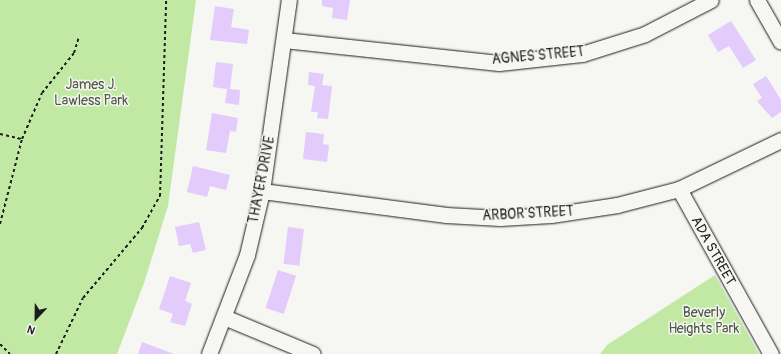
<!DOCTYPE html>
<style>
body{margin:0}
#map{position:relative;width:781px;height:354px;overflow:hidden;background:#f6f6f2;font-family:Pangolin,sans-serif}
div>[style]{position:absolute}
.green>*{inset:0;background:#c2e9a4}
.building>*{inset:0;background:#e3cbfb;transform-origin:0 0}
.path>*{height:2px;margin-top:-1px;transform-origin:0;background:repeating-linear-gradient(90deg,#1c1c1c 0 3px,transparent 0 6px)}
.roads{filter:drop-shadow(0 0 1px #1c1c1c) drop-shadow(0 0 1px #1c1c1c)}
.minor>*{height:15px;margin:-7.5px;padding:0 7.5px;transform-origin:7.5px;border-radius:7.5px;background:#f6f6f2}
span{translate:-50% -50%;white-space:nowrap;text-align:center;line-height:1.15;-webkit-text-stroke:3px #f6f6f2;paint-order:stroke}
.street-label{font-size:14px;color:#1c1c1c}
.park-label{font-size:14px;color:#4e5a45}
.north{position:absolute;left:16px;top:298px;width:40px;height:40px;-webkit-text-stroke:3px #f6f6f2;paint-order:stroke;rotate:202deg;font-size:11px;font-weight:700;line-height:16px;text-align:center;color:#1c1c1c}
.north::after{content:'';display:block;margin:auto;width:14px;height:18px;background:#1c1c1c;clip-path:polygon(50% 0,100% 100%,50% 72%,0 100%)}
</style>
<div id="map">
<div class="green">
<i style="clip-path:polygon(0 0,196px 0,168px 206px,144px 283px,117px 354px,0 354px)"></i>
<i style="clip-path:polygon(715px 275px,759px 354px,600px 354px,607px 345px)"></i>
</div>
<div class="building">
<i style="clip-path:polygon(322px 0,350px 0,347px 20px,332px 18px,333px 8px,322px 6px)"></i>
<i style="clip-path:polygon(215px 6px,234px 9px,231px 27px,249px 30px,247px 44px,210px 40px)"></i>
<i style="clip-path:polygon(731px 21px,756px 60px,743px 68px,729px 46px,718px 52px,708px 35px)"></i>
<i style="clip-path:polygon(216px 62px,233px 64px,230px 89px,240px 90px,239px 105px,225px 103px,227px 89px,213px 87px)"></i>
<i style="clip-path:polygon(309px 72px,324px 74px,322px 85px,332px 86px,328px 119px,317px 118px,318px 112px,311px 112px,315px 86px,308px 85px)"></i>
<i style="clip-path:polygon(766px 76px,781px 100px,781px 112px,772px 118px,757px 101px,762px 98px,753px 84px)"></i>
<i style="clip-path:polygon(212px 113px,238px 118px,236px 132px,230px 131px,226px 153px,206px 150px)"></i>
<i style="clip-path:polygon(306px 132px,324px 134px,323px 144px,329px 145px,327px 162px,303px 159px)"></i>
<i style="clip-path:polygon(193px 166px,230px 175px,226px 190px,210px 186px,207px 197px,187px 192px)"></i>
<i style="clip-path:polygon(199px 222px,206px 250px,193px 253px,190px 244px,179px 246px,175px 227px)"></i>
<i style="left:288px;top:227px;width:16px;height:37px;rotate:7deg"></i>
<i style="left:278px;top:270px;width:19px;height:40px;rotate:18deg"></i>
<i style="clip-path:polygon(170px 276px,191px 283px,185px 301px,192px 304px,185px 326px,170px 322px,173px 314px,159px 309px)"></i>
<i style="clip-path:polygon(142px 342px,174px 354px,138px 354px)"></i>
</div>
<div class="path">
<i style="left:0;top:134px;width:23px;rotate:13deg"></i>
<i style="left:0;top:224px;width:88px;rotate:-75.5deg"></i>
<i style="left:22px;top:139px;width:50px;rotate:-66.5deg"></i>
<i style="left:42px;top:93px;width:51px;rotate:-51.3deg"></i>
<i style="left:74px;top:53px;width:17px;rotate:-73deg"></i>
<i style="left:0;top:344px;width:14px;rotate:45deg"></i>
<i style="left:56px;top:354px;width:62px;rotate:-64.3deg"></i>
<i style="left:83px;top:298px;width:92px;rotate:-49.9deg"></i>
<i style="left:142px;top:228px;width:37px;rotate:-61deg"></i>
<i style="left:160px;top:196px;width:196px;rotate:-88.2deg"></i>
</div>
<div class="roads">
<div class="minor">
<i style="left:757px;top:0;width:48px;rotate:60.3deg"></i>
<i style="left:284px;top:40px;width:216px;rotate:6.1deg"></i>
<i style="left:499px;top:63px;width:83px;rotate:-6.2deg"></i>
<i style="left:582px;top:54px;width:66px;rotate:-17.6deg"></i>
<i style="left:645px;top:34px;width:74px;rotate:-27.3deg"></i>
<i style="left:679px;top:189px;width:189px;rotate:60.9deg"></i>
<i style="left:262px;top:191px;width:186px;rotate:7.4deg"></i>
<i style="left:446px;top:215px;width:54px;rotate:3.2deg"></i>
<i style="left:500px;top:218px;width:51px;rotate:-3.4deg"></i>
<i style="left:551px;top:215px;width:67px;rotate:-8.6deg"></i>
<i style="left:617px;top:205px;width:64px;rotate:-14.5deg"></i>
<i style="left:679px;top:189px;width:113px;rotate:-25.7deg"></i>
<i style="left:224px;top:317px;width:96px;rotate:22.6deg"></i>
<i style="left:209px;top:354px;width:106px;rotate:-69deg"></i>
<i style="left:247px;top:255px;width:66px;rotate:-76.8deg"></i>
<i style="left:262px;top:191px;width:193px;rotate:-82deg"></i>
</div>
</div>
<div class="street-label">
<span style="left:538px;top:56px;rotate:-5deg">AGNES STREET</span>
<span style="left:262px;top:180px;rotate:-79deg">THAYER DRIVE</span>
<span style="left:528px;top:214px;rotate:-3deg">ARBOR STREET</span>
<span style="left:713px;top:251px;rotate:61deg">ADA STREET</span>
</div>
<div class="park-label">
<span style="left:91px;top:93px">James J.<br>Lawless Park</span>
<span style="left:704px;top:321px">Beverly<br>Heights Park</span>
</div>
<div class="north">N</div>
</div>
